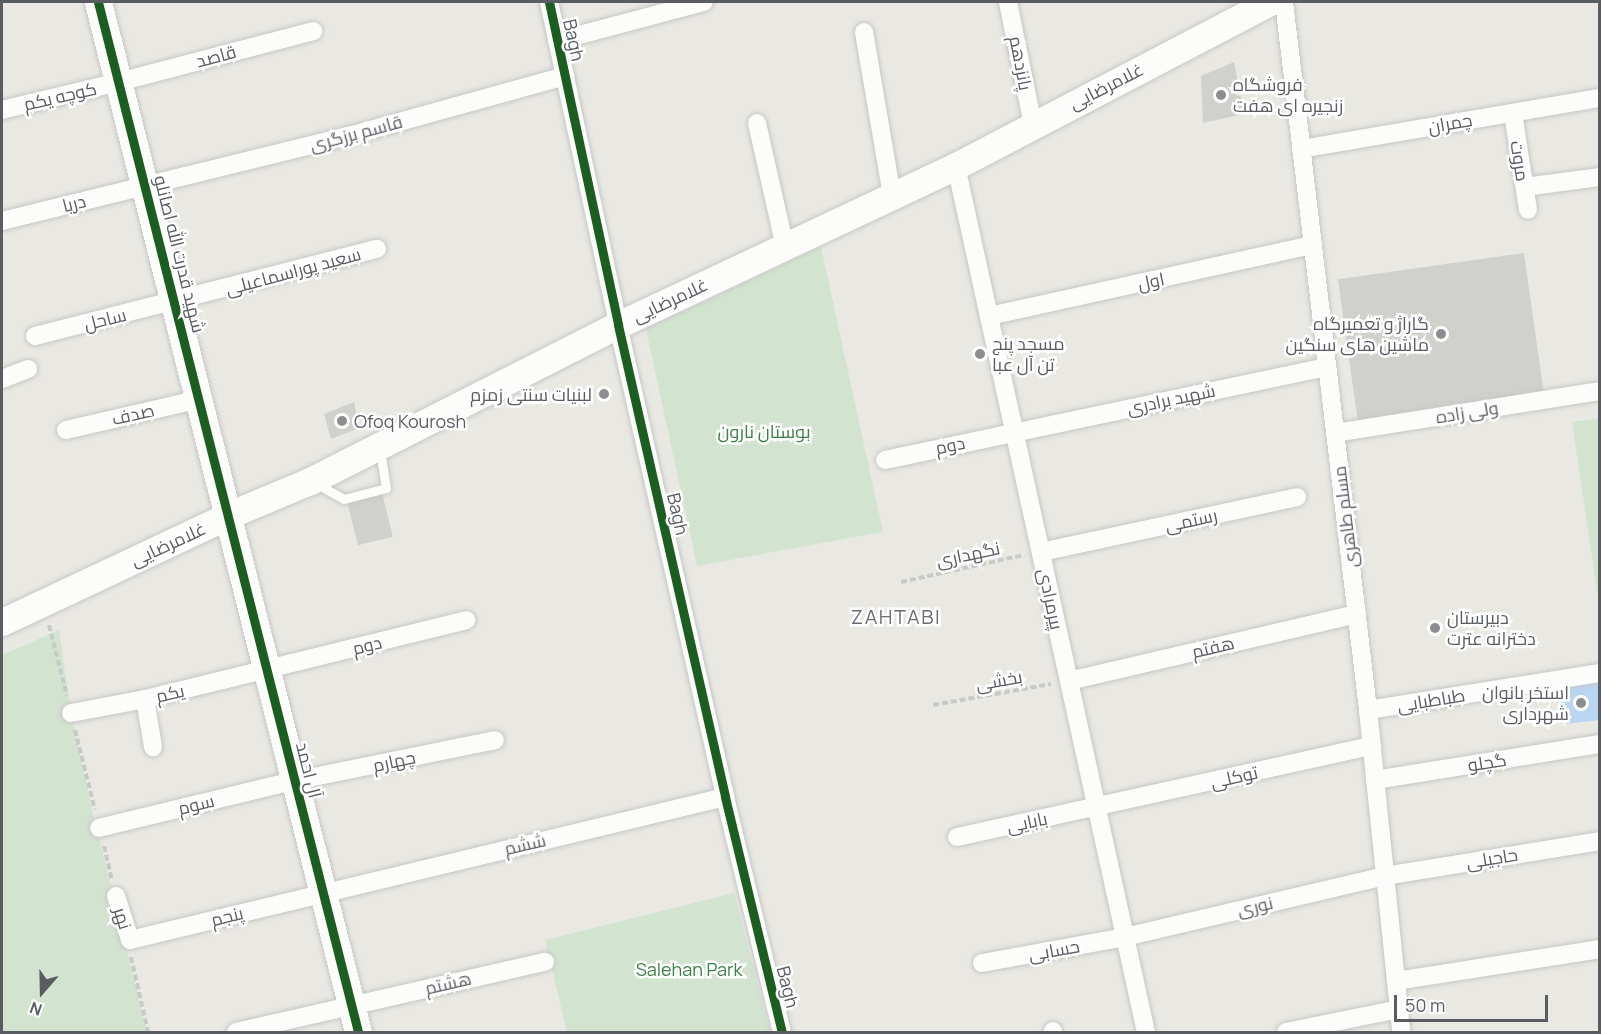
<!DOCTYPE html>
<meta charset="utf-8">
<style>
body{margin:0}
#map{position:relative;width:1601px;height:1034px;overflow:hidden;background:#e9e8e3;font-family:Manrope,Cairo,sans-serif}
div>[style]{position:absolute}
.green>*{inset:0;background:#d2e4d0}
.water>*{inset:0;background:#b9d5f2}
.building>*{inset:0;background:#d0d0cd;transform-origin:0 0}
.path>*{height:4px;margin-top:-2px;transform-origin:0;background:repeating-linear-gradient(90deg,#c6cbc9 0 6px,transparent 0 9px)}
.roads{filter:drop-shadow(0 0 2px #c6c6c5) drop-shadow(0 0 2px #c6c6c5)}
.lane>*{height:9px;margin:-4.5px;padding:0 4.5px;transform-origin:4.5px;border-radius:4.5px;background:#fcfcfb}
.street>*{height:18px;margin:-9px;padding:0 9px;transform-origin:9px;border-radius:9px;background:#fcfcfb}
.secondary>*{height:27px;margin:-13.5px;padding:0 13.5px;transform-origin:13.5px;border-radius:13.5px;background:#fcfcfb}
.cycleway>*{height:9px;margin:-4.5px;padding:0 4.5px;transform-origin:4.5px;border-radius:4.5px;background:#1b5e20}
.dots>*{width:16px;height:16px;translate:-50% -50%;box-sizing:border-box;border:3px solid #fff;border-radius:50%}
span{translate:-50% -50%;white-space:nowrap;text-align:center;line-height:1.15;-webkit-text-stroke:5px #fff;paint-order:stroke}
.street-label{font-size:18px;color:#595c61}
.poi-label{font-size:18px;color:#595c61}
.left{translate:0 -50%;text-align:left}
.right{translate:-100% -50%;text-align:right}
.park-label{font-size:18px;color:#3a7f43}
.neighbourhood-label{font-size:20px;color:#6a6e72;letter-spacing:1.5px}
.frame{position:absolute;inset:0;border:3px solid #595c61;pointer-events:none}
.north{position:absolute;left:12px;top:962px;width:60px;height:60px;-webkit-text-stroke:4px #fff;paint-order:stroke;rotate:200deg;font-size:16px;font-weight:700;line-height:24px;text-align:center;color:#595c61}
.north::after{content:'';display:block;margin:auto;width:21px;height:27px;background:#595c61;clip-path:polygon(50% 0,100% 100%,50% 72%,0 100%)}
.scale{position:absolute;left:1394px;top:995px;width:154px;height:27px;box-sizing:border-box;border:3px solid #595c61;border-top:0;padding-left:8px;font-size:18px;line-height:21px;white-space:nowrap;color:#595c61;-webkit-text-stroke:4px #fff;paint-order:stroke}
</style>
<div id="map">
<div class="green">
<i style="clip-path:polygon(821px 247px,883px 532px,697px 566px,646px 329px)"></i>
<i style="clip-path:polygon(1599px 418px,1600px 418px,1599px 604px,1572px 422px)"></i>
<i style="clip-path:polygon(59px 630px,71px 713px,91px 806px,147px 1032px,2px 1032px,2px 655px)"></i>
<i style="clip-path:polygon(734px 893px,770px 1032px,567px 1032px,545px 940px)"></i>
</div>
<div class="water">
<i style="clip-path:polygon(1599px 680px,1599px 720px,1565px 724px,1558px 685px)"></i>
</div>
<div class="building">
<i style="clip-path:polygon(1234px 62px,1244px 114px,1203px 123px,1201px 76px)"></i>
<i style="left:1524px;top:253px;width:148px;height:188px;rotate:82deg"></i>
<i style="clip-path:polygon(354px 402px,359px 428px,331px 439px,324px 414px)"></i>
<i style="left:382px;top:493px;width:45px;height:36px;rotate:76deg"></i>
</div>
<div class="path">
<i style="left:901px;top:582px;width:126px;rotate:-12.4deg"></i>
<i style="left:49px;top:625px;width:73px;rotate:75.8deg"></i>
<i style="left:933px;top:705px;width:120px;rotate:-10.1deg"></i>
<i style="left:75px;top:730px;width:82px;rotate:76deg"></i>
<i style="left:104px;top:846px;width:35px;rotate:77deg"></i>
<i style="left:131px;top:957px;width:77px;rotate:77.2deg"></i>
</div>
<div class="roads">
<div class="lane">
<i style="left:315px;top:483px;width:33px;rotate:29deg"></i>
<i style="left:344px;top:499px;width:43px;rotate:-14.7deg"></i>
<i style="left:386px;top:488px;width:39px;rotate:-99deg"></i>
</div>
<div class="street">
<i style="left:549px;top:2px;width:330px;rotate:77.9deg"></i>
<i style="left:618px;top:325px;width:484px;rotate:77.2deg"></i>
<i style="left:725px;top:797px;width:242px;rotate:76.4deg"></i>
<i style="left:1008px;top:2px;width:126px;rotate:78.5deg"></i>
<i style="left:1284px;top:2px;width:713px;rotate:83.23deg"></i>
<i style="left:1368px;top:710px;width:324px;rotate:84.1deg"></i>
<i style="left:864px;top:32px;width:166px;rotate:80.3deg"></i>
<i style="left:557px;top:41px;width:152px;rotate:-14.9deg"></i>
<i style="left:2px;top:110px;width:120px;rotate:-13.5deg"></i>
<i style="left:119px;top:82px;width:201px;rotate:-14.7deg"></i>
<i style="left:1513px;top:113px;width:98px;rotate:81.2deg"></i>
<i style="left:757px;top:123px;width:127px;rotate:77.3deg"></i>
<i style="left:1301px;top:149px;width:303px;rotate:-9.7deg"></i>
<i style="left:956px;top:166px;width:887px;rotate:77.63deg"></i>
<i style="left:1525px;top:187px;width:76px;rotate:-7.6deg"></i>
<i style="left:2px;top:221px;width:372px;rotate:-13.8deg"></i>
<i style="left:363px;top:132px;width:210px;rotate:-15.5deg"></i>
<i style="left:989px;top:316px;width:332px;rotate:-12.4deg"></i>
<i style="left:35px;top:336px;width:353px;rotate:-14.3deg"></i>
<i style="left:2px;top:379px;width:28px;rotate:-21deg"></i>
<i style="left:66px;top:430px;width:138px;rotate:-13deg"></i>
<i style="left:1335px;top:433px;width:268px;rotate:-9deg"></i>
<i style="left:885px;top:460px;width:452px;rotate:-11.9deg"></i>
<i style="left:1041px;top:552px;width:262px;rotate:-12.1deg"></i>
<i style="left:1069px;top:681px;width:296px;rotate:-13.1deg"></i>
<i style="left:145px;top:699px;width:49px;rotate:80.5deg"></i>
<i style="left:1368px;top:710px;width:235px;rotate:-9.1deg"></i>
<i style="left:71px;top:713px;width:75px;rotate:-10.7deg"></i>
<i style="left:145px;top:699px;width:331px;rotate:-13.8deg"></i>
<i style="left:1375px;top:780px;width:228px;rotate:-9.1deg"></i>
<i style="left:99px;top:828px;width:201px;rotate:-13.6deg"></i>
<i style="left:294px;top:781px;width:205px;rotate:-11.5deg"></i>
<i style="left:957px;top:837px;width:425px;rotate:-12.4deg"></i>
<i style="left:116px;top:896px;width:46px;rotate:72.3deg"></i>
<i style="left:130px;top:940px;width:612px;rotate:-13.51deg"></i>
<i style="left:982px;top:963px;width:145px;rotate:-10.3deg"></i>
<i style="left:1125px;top:937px;width:267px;rotate:-13.2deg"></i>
<i style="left:1385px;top:876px;width:218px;rotate:-9.2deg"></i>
<i style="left:1396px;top:981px;width:206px;rotate:-8.9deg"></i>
<i style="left:1053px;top:1031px;width:1px;rotate:90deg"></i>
<i style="left:236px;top:1032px;width:317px;rotate:-12.8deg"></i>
<i style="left:1286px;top:1032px;width:115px;rotate:-11.5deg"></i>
</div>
<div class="secondary">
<i style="left:98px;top:2px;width:1062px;rotate:75.83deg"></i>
<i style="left:2px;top:622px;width:251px;rotate:-25.2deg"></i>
<i style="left:229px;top:515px;width:88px;rotate:-22.8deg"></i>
<i style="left:310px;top:481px;width:345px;rotate:-26.9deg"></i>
<i style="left:618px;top:325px;width:374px;rotate:-25.2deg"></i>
<i style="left:956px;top:166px;width:354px;rotate:-27.6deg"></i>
</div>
</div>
<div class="cycleway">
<i style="left:98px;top:2px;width:1062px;rotate:75.83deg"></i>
<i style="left:549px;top:2px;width:330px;rotate:77.9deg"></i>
<i style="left:618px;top:325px;width:484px;rotate:77.2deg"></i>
<i style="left:725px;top:797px;width:242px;rotate:76.4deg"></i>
</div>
<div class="dots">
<i style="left:1221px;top:95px;background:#8b8d8e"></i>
<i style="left:1441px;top:334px;background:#8b8d8e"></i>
<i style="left:980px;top:354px;background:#8b8d8e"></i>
<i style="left:604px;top:394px;background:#8b8d8e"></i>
<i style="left:342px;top:421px;background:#8b8d8e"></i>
<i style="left:1435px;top:628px;background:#8b8d8e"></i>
<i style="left:1581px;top:703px;background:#8b8d8e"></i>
</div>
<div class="street-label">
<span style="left:574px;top:40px;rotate:78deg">Bagh</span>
<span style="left:216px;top:56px;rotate:-15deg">قاصد</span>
<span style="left:1021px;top:63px;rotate:79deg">پانزدهم</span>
<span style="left:1106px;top:86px;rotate:-27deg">غلامرضایی</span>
<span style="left:60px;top:96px;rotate:-13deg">کوچه یکم</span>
<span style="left:1450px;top:123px;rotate:-10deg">چمران</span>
<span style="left:356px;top:133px;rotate:-15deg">قاسم برزگری</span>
<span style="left:1520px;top:161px;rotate:81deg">مروت</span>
<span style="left:74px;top:203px;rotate:-14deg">دریا</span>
<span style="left:180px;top:254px;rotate:76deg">شهید قدرت الله اصانلو</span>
<span style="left:293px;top:271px;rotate:-15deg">سعید پوراسماعیلی</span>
<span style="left:1151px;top:281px;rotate:-12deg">اول</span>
<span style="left:670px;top:300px;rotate:-25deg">غلامرضایی</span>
<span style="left:105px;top:319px;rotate:-14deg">ساحل</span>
<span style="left:1171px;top:399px;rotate:-12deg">شهید برادری</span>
<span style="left:1467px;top:412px;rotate:-9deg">ولی زاده</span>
<span style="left:133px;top:414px;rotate:-13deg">صدف</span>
<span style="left:950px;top:445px;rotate:-12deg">دوم</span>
<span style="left:678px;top:514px;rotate:77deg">Bagh</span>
<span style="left:1345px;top:517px;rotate:-97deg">مسلم طاهری</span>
<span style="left:1191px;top:520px;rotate:-12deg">رستمی</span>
<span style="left:168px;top:544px;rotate:-25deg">غلامرضایی</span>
<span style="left:968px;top:554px;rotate:-12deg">نگهداری</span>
<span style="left:1051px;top:599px;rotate:78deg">پیرمرادی</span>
<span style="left:367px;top:645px;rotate:-14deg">دوم</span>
<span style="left:1213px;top:647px;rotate:-13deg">هفتم</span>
<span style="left:999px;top:680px;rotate:-10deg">بخشی</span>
<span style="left:170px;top:693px;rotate:-13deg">یکم</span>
<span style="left:1431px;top:700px;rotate:-9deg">طباطبایی</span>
<span style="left:394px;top:761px;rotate:-12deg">چهارم</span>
<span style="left:1487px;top:762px;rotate:-9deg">گچلو</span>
<span style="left:309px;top:770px;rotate:76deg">آل احمد</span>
<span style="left:1234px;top:777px;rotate:-13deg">توکلی</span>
<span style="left:196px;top:804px;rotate:-14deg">سوم</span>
<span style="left:1027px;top:822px;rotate:-12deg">بابایی</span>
<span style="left:525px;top:844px;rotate:-13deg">ششم</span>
<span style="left:1492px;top:858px;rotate:-9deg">حاجیلی</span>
<span style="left:1255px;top:906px;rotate:-13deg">نوری</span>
<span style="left:227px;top:916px;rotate:-14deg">پنجم</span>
<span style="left:123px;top:918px;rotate:73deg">نهر</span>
<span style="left:1054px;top:950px;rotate:-10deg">حسابی</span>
<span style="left:448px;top:983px;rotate:-13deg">هشتم</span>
<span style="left:788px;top:987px;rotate:76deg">Bagh</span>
</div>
<div class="poi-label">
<span class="left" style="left:1233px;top:95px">فروشگاه<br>زنجیره ای هفت</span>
<span class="right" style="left:1429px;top:334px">گاراژ و تعمیرگاه<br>ماشین های سنگین</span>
<span class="left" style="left:992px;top:354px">مسجد پنج<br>تن آل عبا</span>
<span class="right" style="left:592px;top:394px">لبنیات سنتی زمزم</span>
<span class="left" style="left:354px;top:421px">Ofoq Kourosh</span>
<span class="left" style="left:1447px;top:628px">دبیرستان<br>دخترانه عترت</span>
<span class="right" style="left:1569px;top:703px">استخر بانوان<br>شهرداری</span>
</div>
<div class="park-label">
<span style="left:764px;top:431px">بوستان نارون</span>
<span style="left:689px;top:969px">Salehan Park</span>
</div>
<div class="neighbourhood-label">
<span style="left:896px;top:616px">ZAHTABI</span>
</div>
<div class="frame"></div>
<div class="north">N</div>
<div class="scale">50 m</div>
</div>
